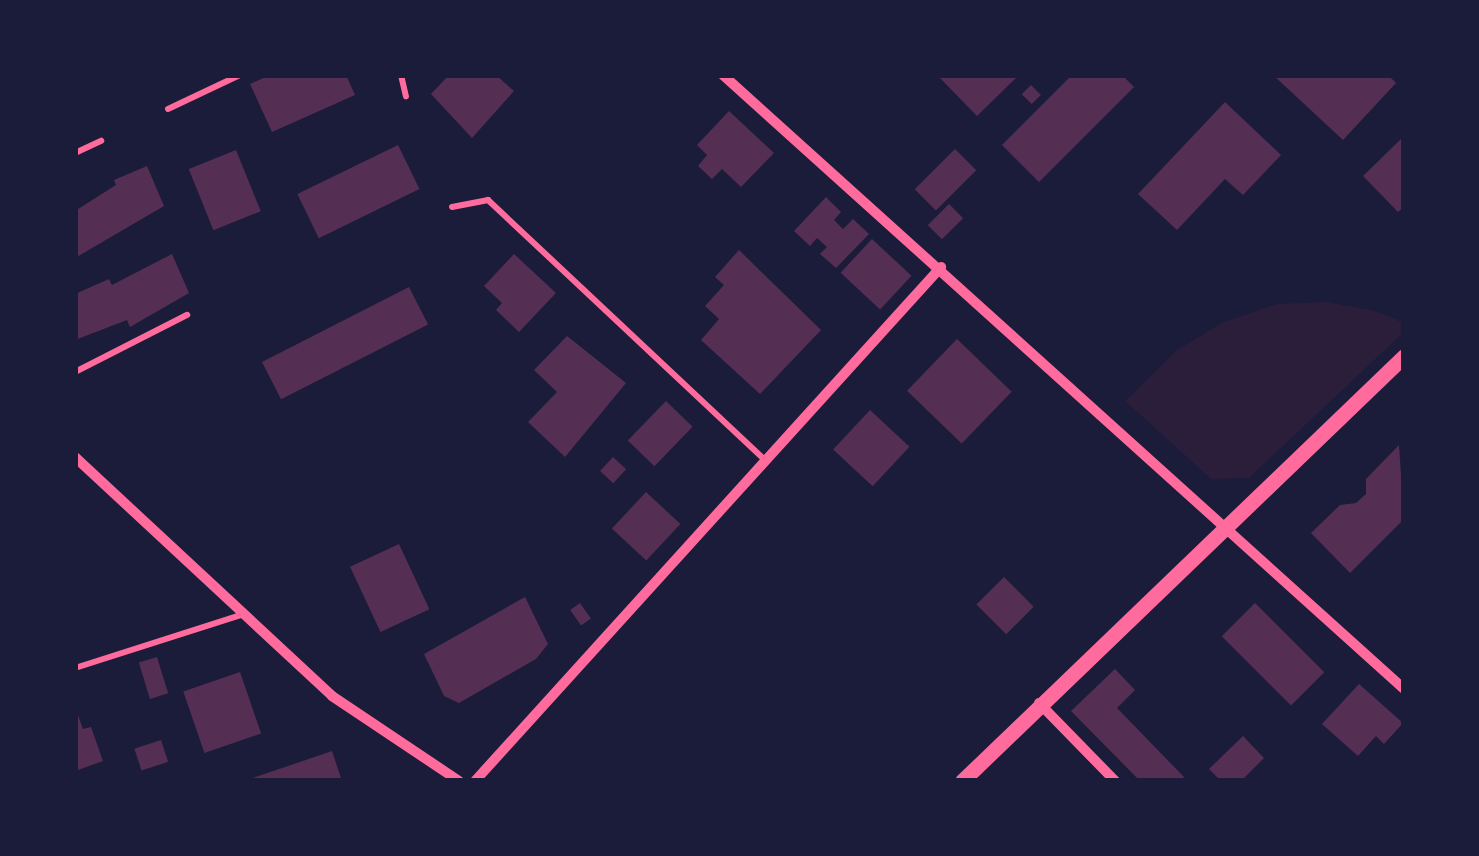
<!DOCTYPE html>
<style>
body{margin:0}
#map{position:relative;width:1479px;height:856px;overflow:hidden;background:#1b1b3a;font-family:Roboto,sans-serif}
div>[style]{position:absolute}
.green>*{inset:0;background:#2a1e3b}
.building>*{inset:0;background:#542f53;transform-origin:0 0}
.service>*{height:6px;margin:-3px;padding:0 3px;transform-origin:3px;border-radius:3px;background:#ff6b9d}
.minor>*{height:10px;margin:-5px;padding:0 5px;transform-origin:5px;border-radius:5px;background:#ff6b9d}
.tertiary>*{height:15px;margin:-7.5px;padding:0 7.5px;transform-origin:7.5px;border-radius:7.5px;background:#ff6b9d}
span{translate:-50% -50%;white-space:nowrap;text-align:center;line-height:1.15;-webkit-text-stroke:10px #1b1b3a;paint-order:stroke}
.frame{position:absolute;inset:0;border:78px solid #1b1b3a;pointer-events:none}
</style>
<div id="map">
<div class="green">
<i style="clip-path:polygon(1326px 302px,1376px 311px,1404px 323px,1404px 332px,1249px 478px,1211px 479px,1125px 401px,1177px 350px,1224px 322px,1277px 304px)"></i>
</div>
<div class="building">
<i style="clip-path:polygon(270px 75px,346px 75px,355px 95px,272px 132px,250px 84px)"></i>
<i style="clip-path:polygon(449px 75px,496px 75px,514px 91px,472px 138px,431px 94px)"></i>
<i style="clip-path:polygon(937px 75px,1019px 75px,977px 116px)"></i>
<i style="clip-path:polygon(1072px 75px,1122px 75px,1134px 87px,1039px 182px,1002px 145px)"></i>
<i style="clip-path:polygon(1273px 75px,1388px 75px,1396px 83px,1343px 140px)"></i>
<i style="left:1031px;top:85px;width:14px;height:13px;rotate:45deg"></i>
<i style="clip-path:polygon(1225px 102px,1281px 155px,1243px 195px,1225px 179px,1177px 230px,1138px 194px)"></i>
<i style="clip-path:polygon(729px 111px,774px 153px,741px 187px,722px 169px,712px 179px,698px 166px,707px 155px,697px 145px)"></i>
<i style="clip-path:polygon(1404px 136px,1404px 207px,1398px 212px,1363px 176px)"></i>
<i style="left:398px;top:145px;width:49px;height:112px;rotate:64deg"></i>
<i style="left:955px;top:149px;width:30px;height:57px;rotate:45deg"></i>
<i style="left:236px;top:150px;width:66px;height:51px;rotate:68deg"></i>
<i style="clip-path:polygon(147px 166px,164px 206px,75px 258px,75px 211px,116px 185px,114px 180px)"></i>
<i style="clip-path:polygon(826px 197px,841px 212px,834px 220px,843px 229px,853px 219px,869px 234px,836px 268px,820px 254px,827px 247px,817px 238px,810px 246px,794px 231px)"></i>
<i style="left:949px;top:204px;width:20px;height:30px;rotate:45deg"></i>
<i style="left:872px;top:239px;width:54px;height:46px;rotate:43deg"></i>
<i style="clip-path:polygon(739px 250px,821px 330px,760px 394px,701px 340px,719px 319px,705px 306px,724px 285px,715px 277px)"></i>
<i style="clip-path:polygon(172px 254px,189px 293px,130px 327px,127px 320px,75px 340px,75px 294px,109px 279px,112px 285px)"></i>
<i style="clip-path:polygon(514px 254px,556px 293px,519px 332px,496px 310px,502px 303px,484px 286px)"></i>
<i style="left:409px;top:287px;width:42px;height:165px;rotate:63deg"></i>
<i style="clip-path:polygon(567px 336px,626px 383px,565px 457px,528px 422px,557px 392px,534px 370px)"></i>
<i style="left:957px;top:339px;width:76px;height:72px;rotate:44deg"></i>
<i style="left:666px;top:401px;width:37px;height:55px;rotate:44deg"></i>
<i style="left:870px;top:410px;width:54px;height:54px;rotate:43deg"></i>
<i style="clip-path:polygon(1399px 445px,1404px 519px,1350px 573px,1311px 533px,1340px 505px,1356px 503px,1366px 494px,1366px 479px)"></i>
<i style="left:613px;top:457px;width:18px;height:19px;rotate:43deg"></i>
<i style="left:646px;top:492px;width:47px;height:50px;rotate:43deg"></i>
<i style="left:399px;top:544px;width:72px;height:54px;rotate:65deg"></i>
<i style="left:1004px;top:577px;width:42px;height:39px;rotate:45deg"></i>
<i style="clip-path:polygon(525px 597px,548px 644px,536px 659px,459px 703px,444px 696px,424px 654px)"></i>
<i style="left:580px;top:603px;width:19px;height:12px;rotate:55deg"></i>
<i style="left:1255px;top:603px;width:98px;height:47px;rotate:45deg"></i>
<i style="left:157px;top:657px;width:38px;height:19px;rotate:73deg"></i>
<i style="clip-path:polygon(1115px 669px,1135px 690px,1117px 708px,1184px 777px,1181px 781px,1140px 781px,1071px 711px)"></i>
<i style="left:240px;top:672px;width:65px;height:60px;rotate:71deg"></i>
<i style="clip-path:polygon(1359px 684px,1403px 723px,1384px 744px,1376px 736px,1358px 756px,1322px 724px)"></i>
<i style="clip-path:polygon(75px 707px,83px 729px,91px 727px,103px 761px,75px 771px)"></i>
<i style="clip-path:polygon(1243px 736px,1264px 758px,1241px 781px,1221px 781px,1209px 769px)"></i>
<i style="left:161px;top:740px;width:23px;height:28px;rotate:72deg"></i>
<i style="clip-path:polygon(332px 751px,342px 781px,247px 781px,247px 780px)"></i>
</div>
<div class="service">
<i style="left:401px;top:75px;width:22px;rotate:77deg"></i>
<i style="left:168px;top:109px;width:80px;rotate:-25.3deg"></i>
<i style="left:75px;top:153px;width:29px;rotate:-25deg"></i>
<i style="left:452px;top:207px;width:37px;rotate:-11deg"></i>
<i style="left:488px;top:200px;width:380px;rotate:43.2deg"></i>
<i style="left:75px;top:372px;width:126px;rotate:-27deg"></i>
<i style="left:75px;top:668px;width:177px;rotate:-17.7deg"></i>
</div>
<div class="minor">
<i style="left:723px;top:75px;width:917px;rotate:42.04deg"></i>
<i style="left:75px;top:457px;width:351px;rotate:42.9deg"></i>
<i style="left:332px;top:696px;width:153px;rotate:33.8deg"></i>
<i style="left:1039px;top:703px;width:109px;rotate:45.7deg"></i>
<i style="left:475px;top:781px;width:694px;rotate:-47.8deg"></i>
</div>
<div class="tertiary">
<i style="left:962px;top:781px;width:613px;rotate:-43.88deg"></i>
</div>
<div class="frame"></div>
</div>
